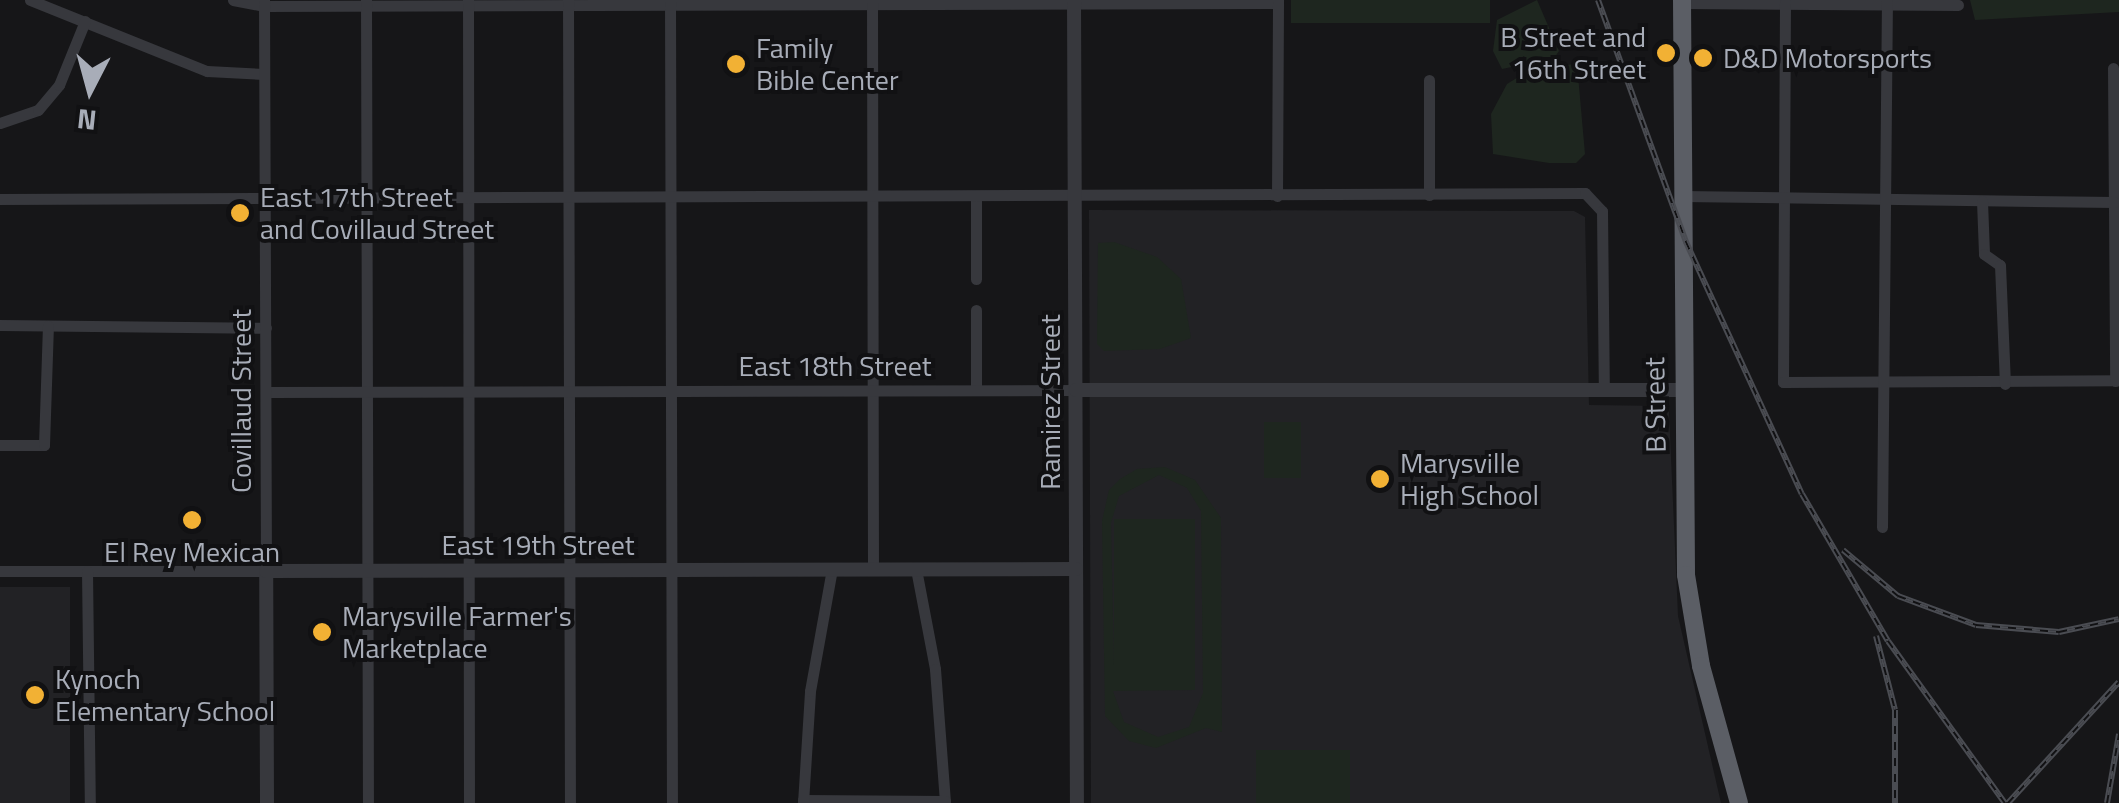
<!DOCTYPE html>
<style>
body{margin:0}
#map{position:relative;width:2119px;height:803px;overflow:hidden;background:#161618;font-family:"Titillium Web",sans-serif}
div>[style]{position:absolute}
.built>*{inset:0;background:#222225;transform-origin:0 0}
.green>*{inset:0;background:#1e261f;transform-origin:0 0}
.minor>*{height:11px;margin:-5.5px;padding:0 5.5px;transform-origin:5.5px;border-radius:5.5px;background:#37383d}
.tertiary>*{height:14px;margin:-7px;padding:0 7px;transform-origin:7px;border-radius:7px;background:#37383d}
.trunk>*{height:18px;margin:-9px;padding:0 9px;transform-origin:9px;border-radius:9px;background:#5b5e65}
.rail>*{height:6px;margin-top:-3px;transform-origin:0;background:repeating-linear-gradient(90deg,#111113 0 8px,#4a4c52 0 16px);box-sizing:border-box;border-block:2px solid #4a4c52}
.dots>*{width:28px;height:28px;translate:-50% -50%;box-sizing:border-box;border:5px solid #111113;border-radius:50%}
span{translate:-50% -50%;white-space:nowrap;text-align:center;line-height:1.15;-webkit-text-stroke:8px #111113;paint-order:stroke}
.poi-label{font-size:28px;color:#a8adb8}
.right{translate:-100% -50%;text-align:right}
.left{translate:0 -50%;text-align:left}
.street-label{font-size:28px;color:#a8adb8}
.north{position:absolute;left:40px;top:40px;width:100px;height:100px;-webkit-text-stroke:8px #111113;paint-order:stroke;rotate:186deg;font-size:28px;font-weight:700;line-height:40px;text-align:center;color:#a8adb8}
.north::after{content:'';display:block;margin:auto;width:35px;height:45px;background:#a8adb8;clip-path:polygon(50% 0,100% 100%,50% 72%,0 100%)}
</style>
<div id="map">
<div class="built">
<i style="clip-path:polygon(1089px 210px,1574px 211px,1585px 217px,1589px 405px,1663px 406px,1669px 412px,1678px 616px,1721px 803px,1091px 803px)"></i>
<i style="left:0;top:587px;width:70px;height:216px"></i>
</div>
<div class="green">
<i style="left:1291px;top:0;width:199px;height:23px"></i>
<i style="clip-path:polygon(1537px 0,1559px 51px,1554px 58px,1502px 69px,1493px 51px,1497px 20px)"></i>
<i style="clip-path:polygon(1970px 0,2119px 0,2119px 12px,1975px 20px)"></i>
<i style="clip-path:polygon(1577px 64px,1585px 154px,1576px 163px,1549px 163px,1493px 154px,1491px 114px,1507px 84px,1533px 68px)"></i>
<i style="clip-path:polygon(1114px 242px,1157px 257px,1181px 279px,1191px 338px,1160px 349px,1104px 351px,1097px 344px,1098px 243px)"></i>
<i style="left:1264px;top:422px;width:37px;height:56px"></i>
<i style="clip-path:polygon(evenodd,1165px 467px,1195px 480px,1221px 518px,1222px 732px,1206px 728px,1156px 748px,1129px 741px,1105px 716px,1102px 521px,1109px 490px,1120px 479px,1137px 469px,1165px 467px,1159px 475px,1187px 488px,1201px 511px,1203px 693px,1189px 727px,1158px 737px,1124px 722px,1113px 691px,1195px 690px,1195px 519px,1114px 519px,1114px 666px,1111px 523px,1119px 496px,1159px 475px)"></i>
<i style="left:1256px;top:750px;width:94px;height:53px"></i>
</div>
<div class="minor">
<i style="left:30px;top:0;width:191px;rotate:21.9deg"></i>
<i style="left:207px;top:71px;width:57px;rotate:3deg"></i>
<i style="left:233px;top:0;width:32px;rotate:11deg"></i>
<i style="left:264px;top:6px;width:1014px;rotate:-0.17deg"></i>
<i style="left:366px;top:0;width:803px;rotate:89.86deg"></i>
<i style="left:468px;top:0;width:803px;rotate:89.93deg"></i>
<i style="left:568px;top:0;width:803px;rotate:89.86deg"></i>
<i style="left:670px;top:0;width:803px;rotate:89.86deg"></i>
<i style="left:872px;top:0;width:569px;rotate:89.9deg"></i>
<i style="left:1682px;top:3px;width:276px;rotate:0.4deg"></i>
<i style="left:1785px;top:3px;width:379px;rotate:90.3deg"></i>
<i style="left:1783px;top:382px;width:336px;rotate:-0.3deg"></i>
<i style="left:2113px;top:68px;width:313px;rotate:89.6deg"></i>
<i style="left:0;top:123px;width:40px;rotate:-18.9deg"></i>
<i style="left:38px;top:110px;width:33px;rotate:-50deg"></i>
<i style="left:59px;top:85px;width:69px;rotate:-67.9deg"></i>
<i style="left:1429px;top:195px;width:115px;rotate:-90deg"></i>
<i style="left:1277px;top:196px;width:196px;rotate:-89.7deg"></i>
<i style="left:1682px;top:196px;width:432px;rotate:0.8deg"></i>
<i style="left:976px;top:197px;width:82px;rotate:90deg"></i>
<i style="left:0;top:199px;width:1585px;rotate:-0.22deg"></i>
<i style="left:1585px;top:193px;width:25px;rotate:47deg"></i>
<i style="left:1602px;top:211px;width:180px;rotate:89.4deg"></i>
<i style="left:1982px;top:201px;width:53px;rotate:87.8deg"></i>
<i style="left:1984px;top:254px;width:19px;rotate:35deg"></i>
<i style="left:2000px;top:265px;width:119px;rotate:87.6deg"></i>
<i style="left:0;top:325px;width:266px;rotate:0.6deg"></i>
<i style="left:976px;top:390px;width:80px;rotate:-90deg"></i>
<i style="left:266px;top:392px;width:810px;rotate:-0.14deg"></i>
<i style="left:0;top:445px;width:44px"></i>
<i style="left:44px;top:445px;width:119px;rotate:-88.1deg"></i>
<i style="left:1882px;top:527px;width:527px;rotate:-89.46deg"></i>
<i style="left:916px;top:569px;width:102px;rotate:79.2deg"></i>
<i style="left:935px;top:669px;width:134px;rotate:85.7deg"></i>
<i style="left:0;top:571px;width:266px"></i>
<i style="left:266px;top:571px;width:571px;rotate:-90.2deg"></i>
<i style="left:87px;top:571px;width:232px;rotate:89.3deg"></i>
<i style="left:803px;top:800px;width:142px;rotate:0.4deg"></i>
<i style="left:803px;top:803px;width:112px;rotate:-86.4deg"></i>
<i style="left:810px;top:691px;width:124px;rotate:-79.8deg"></i>
</div>
<div class="tertiary">
<i style="left:1074px;top:0;width:803px;rotate:89.79deg"></i>
<i style="left:1076px;top:390px;width:606px"></i>
<i style="left:267px;top:803px;width:232px;rotate:-90.2deg"></i>
<i style="left:266px;top:571px;width:810px;rotate:-0.14deg"></i>
</div>
<div class="trunk">
<i style="left:1682px;top:0;width:575px;rotate:89.6deg"></i>
<i style="left:1686px;top:575px;width:92px;rotate:80.6deg"></i>
<i style="left:1701px;top:666px;width:142px;rotate:74.5deg"></i>
</div>
<div class="rail">
<i style="left:1598px;top:0;width:258px;rotate:70deg"></i>
<i style="left:1686px;top:242px;width:277px;rotate:65.3deg"></i>
<i style="left:1802px;top:494px;width:170px;rotate:59.7deg"></i>
<i style="left:1888px;top:641px;width:200px;rotate:54.2deg"></i>
<i style="left:1843px;top:550px;width:72px;rotate:39.9deg"></i>
<i style="left:1898px;top:596px;width:83px;rotate:20.4deg"></i>
<i style="left:1976px;top:625px;width:83px;rotate:4.8deg"></i>
<i style="left:2059px;top:632px;width:61px;rotate:-12.2deg"></i>
<i style="left:1876px;top:636px;width:76px;rotate:75.6deg"></i>
<i style="left:1895px;top:710px;width:93px;rotate:90deg"></i>
<i style="left:2008px;top:803px;width:164px;rotate:-47.5deg"></i>
<i style="left:2107px;top:803px;width:70px;rotate:-80.1deg"></i>
</div>
<div class="dots">
<i style="left:1666px;top:53px;background:#f2b134"></i>
<i style="left:1703px;top:58px;background:#f2b134"></i>
<i style="left:736px;top:64px;background:#f2b134"></i>
<i style="left:240px;top:213px;background:#f2b134"></i>
<i style="left:1380px;top:479px;background:#f2b134"></i>
<i style="left:192px;top:520px;background:#f2b134"></i>
<i style="left:322px;top:632px;background:#f2b134"></i>
<i style="left:35px;top:695px;background:#f2b134"></i>
</div>
<div class="poi-label">
<span class="right" style="left:1646px;top:53px">B Street and<br>16th Street</span>
<span class="left" style="left:756px;top:64px">Family<br>Bible Center</span>
<span class="left" style="left:1723px;top:58px">D&amp;D Motorsports</span>
<span class="left" style="left:260px;top:213px">East 17th Street<br>and Covillaud Street</span>
<span class="left" style="left:1400px;top:479px">Marysville<br>High School</span>
<span style="left:192px;top:552px">El Rey Mexican</span>
<span class="left" style="left:342px;top:632px">Marysville Farmer's<br>Marketplace</span>
<span class="left" style="left:55px;top:695px">Kynoch<br>Elementary School</span>
</div>
<div class="street-label">
<span style="left:835px;top:366px">East 18th Street</span>
<span style="left:241px;top:401px;rotate:-90deg">Covillaud Street</span>
<span style="left:1050px;top:402px;rotate:-90deg">Ramirez Street</span>
<span style="left:1655px;top:405px;rotate:-91deg">B Street</span>
<span style="left:538px;top:545px">East 19th Street</span>
</div>
<div class="north">N</div>
</div>
